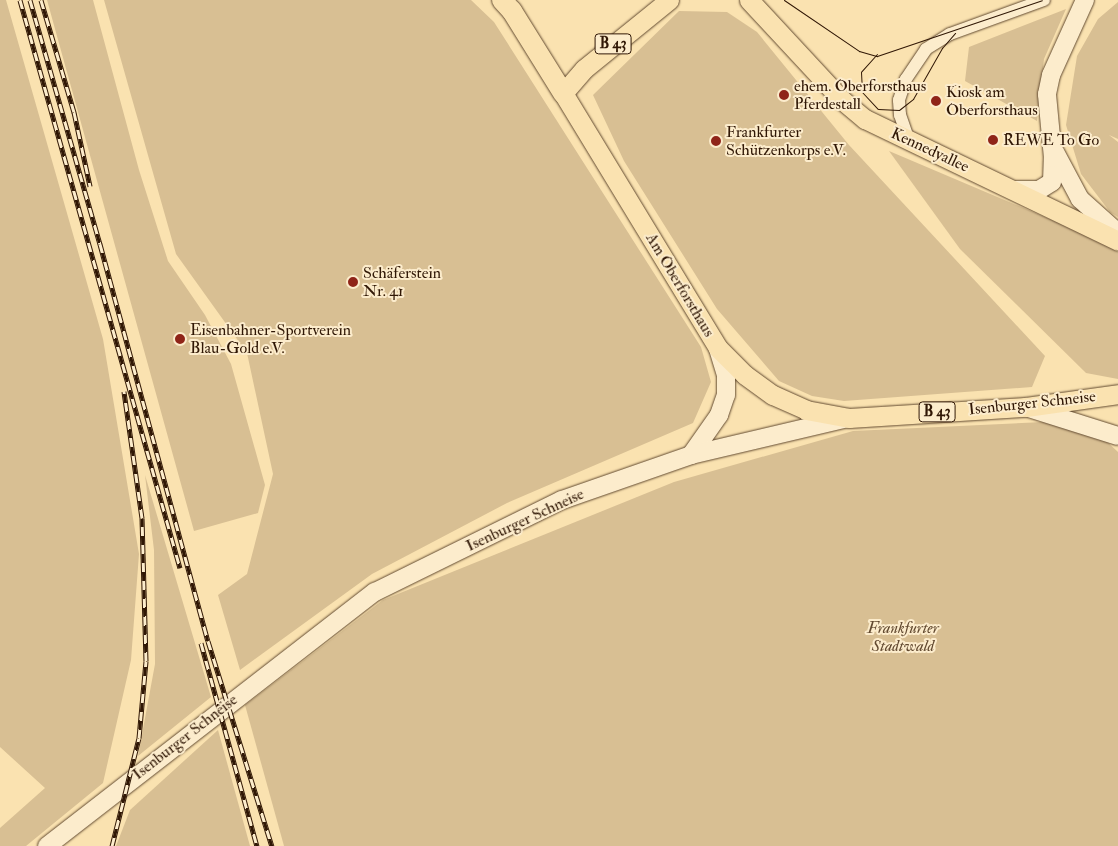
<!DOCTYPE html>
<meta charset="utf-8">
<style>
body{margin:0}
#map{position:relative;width:1118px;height:846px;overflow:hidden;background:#fae2b0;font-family:"IM FELL Double Pica",serif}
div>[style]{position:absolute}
.green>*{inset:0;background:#d8bf93}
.roads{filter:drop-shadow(0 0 1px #624a30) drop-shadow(0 0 1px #624a30)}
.minor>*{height:12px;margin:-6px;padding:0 6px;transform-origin:6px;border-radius:6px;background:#fceccc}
.secondary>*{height:18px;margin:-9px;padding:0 9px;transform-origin:9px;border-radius:9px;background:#fceccc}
.primary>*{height:19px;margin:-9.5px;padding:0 9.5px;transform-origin:9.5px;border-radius:9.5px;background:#fae2b0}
.trunk>*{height:20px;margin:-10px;padding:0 10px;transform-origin:10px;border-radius:10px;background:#fae2b0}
.tram>*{height:1px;margin:-0.5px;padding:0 0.5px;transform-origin:0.5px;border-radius:0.5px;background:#301705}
.rail>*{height:5px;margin-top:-2.5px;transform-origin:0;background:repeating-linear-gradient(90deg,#fceccc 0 9px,#301705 0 18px);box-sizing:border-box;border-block:1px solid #301705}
.dots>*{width:14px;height:14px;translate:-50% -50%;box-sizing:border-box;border:2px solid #fceccc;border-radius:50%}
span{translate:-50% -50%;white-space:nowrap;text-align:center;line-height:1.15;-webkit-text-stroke:4px #fceccc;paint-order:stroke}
.shield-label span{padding:1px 4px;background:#fceccc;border:1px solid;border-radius:4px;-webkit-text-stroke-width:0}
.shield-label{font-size:15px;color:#301705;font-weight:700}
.poi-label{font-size:16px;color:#301705}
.left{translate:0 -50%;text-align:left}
.street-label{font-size:16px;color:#301705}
.park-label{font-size:16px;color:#624930;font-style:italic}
</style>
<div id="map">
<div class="green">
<i style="clip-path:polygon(0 0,6px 0,103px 339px,139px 554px,131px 660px,103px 783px,26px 846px,0 846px,0 828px,45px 788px,0 747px)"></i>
<i style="clip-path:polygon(47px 0,93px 0,139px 170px,168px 261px,205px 315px,231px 364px,265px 485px,258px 513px,194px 531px)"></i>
<i style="clip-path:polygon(104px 0,471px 0,494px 22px,701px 347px,711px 382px,693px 423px,507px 503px,372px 574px,240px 670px,218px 595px,247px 574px,273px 474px,247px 353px,176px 254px)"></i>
<i style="clip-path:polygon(1118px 2px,1118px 139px,1109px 135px,1118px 142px,1118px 217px,1110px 212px,1081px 174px,1066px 125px,1077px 56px,1098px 19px)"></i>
<i style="clip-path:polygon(1066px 9px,1044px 59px,1037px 121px,965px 81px,969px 47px)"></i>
<i style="clip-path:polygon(679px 11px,727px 12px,757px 32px,849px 145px,1045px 356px,1032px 387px,844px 401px,812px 396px,779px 381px,717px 309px,624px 161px,593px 95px)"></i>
<i style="clip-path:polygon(889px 151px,1080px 232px,1118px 252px,1118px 379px,1086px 373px,960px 249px)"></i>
<i style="clip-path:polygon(1044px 422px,1104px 439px,1118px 452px,1118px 846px,284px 846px,245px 705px,383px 600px,674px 482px,853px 431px)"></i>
<i style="clip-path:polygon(145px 475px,211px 697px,138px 756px,155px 664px,154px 550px)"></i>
<i style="clip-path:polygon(218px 730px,250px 846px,116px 846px,130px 810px)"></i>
</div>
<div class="roads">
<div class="minor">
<i style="left:909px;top:141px;width:28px;rotate:-109deg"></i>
<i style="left:900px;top:115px;width:15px;rotate:-94deg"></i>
<i style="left:899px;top:100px;width:22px;rotate:-72deg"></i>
<i style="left:906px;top:79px;width:36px;rotate:-56deg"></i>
<i style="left:926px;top:49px;width:28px;rotate:-32deg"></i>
<i style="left:950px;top:34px;width:100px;rotate:-19.9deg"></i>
</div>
<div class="secondary">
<i style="left:1055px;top:152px;width:53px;rotate:62deg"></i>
<i style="left:1080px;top:199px;width:51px;rotate:41.8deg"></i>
<i style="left:1015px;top:190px;width:24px"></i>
<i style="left:1039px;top:190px;width:15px;rotate:-32deg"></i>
<i style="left:1052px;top:182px;width:24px;rotate:-88deg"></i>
<i style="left:1053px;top:158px;width:64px;rotate:-95.4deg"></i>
<i style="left:1047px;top:94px;width:19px;rotate:-78deg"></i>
<i style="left:1051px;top:75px;width:82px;rotate:-65.6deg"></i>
<i style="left:1026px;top:407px;width:96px;rotate:17.5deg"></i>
<i style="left:691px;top:455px;width:49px;rotate:-55deg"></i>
<i style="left:719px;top:415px;width:21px;rotate:-71deg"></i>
<i style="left:726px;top:395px;width:20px;rotate:-90deg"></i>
<i style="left:726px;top:375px;width:28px;rotate:-107deg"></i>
<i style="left:47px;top:846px;width:415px;rotate:-37.8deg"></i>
<i style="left:375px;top:592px;width:208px;rotate:-26.2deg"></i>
<i style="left:562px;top:500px;width:137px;rotate:-19.2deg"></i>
<i style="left:691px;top:455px;width:161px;rotate:-13.3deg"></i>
</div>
<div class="primary">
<i style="left:669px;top:0;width:109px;rotate:140.9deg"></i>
<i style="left:584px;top:69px;width:32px;rotate:131deg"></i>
<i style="left:563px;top:93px;width:298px;rotate:58.7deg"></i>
<i style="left:718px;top:348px;width:38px;rotate:45deg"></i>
<i style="left:745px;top:375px;width:34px;rotate:36deg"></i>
<i style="left:773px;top:395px;width:36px;rotate:24deg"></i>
<i style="left:806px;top:410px;width:44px;rotate:10.5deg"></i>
<i style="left:849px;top:418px;width:177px;rotate:-3.6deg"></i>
<i style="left:1026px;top:407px;width:93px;rotate:-8deg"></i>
<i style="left:749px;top:0;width:137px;rotate:47.1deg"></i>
<i style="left:842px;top:100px;width:30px;rotate:40deg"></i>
<i style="left:865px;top:119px;width:281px;rotate:25.7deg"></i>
</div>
<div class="trunk">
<i style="left:502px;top:0;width:15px;rotate:48deg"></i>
<i style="left:512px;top:11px;width:97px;rotate:58.1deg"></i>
</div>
</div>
<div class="tram">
<i style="left:784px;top:0;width:91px;rotate:34.2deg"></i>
<i style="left:859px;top:51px;width:19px;rotate:16deg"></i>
<i style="left:877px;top:56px;width:174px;rotate:-18.7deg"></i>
<i style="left:877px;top:54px;width:24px;rotate:132deg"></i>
<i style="left:861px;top:72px;width:20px;rotate:87deg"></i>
<i style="left:862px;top:92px;width:23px;rotate:47deg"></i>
<i style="left:878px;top:109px;width:21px;rotate:3deg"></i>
<i style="left:899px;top:110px;width:18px;rotate:-38deg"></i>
<i style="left:913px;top:99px;width:59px;rotate:-60.4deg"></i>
<i style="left:942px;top:48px;width:20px;rotate:-49deg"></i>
</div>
<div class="rail">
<i style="left:20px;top:0;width:590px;rotate:74.27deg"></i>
<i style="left:30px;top:0;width:254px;rotate:74deg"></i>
<i style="left:100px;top:244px;width:411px;rotate:74.8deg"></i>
<i style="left:208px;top:641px;width:215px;rotate:72.7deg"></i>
<i style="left:41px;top:0;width:117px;rotate:73.6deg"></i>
<i style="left:74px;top:112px;width:76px;rotate:77.8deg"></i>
<i style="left:201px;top:643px;width:211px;rotate:74.6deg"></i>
<i style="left:112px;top:846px;width:111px;rotate:-76deg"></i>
<i style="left:139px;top:738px;width:77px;rotate:-84.8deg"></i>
<i style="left:146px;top:661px;width:143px;rotate:-91.6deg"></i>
<i style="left:142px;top:518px;width:128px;rotate:-98.1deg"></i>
</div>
<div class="dots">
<i style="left:784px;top:95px;background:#8f2418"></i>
<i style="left:936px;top:101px;background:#8f2418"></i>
<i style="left:993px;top:140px;background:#8f2418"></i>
<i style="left:716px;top:141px;background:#8f2418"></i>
<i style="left:353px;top:282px;background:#8f2418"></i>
<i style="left:180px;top:339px;background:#8f2418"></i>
</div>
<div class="shield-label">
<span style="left:613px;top:44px">B 43</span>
<span style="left:937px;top:412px">B 43</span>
</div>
<div class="poi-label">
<span class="left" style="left:794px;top:95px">ehem. Oberforsthaus<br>Pferdestall</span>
<span class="left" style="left:946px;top:101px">Kiosk am<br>Oberforsthaus</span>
<span class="left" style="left:726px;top:141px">Frankfurter<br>Schützenkorps e.V.</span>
<span class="left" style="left:1003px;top:140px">REWE To Go</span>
<span class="left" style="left:363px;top:282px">Schäferstein<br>Nr. 41</span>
<span class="left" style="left:190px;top:339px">Eisenbahner-Sportverein<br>Blau-Gold e.V.</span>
</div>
<div class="street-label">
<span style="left:930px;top:150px;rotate:25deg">Kennedyallee</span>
<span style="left:680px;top:285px;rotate:59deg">Am Oberforsthaus</span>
<span style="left:1032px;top:403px;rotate:-6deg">Isenburger Schneise</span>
<span style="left:525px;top:520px;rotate:-25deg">Isenburger Schneise</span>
<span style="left:185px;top:737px;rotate:-38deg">Isenburger Schneise</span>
</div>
<div class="park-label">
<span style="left:903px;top:637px">Frankfurter<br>Stadtwald</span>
</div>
</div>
